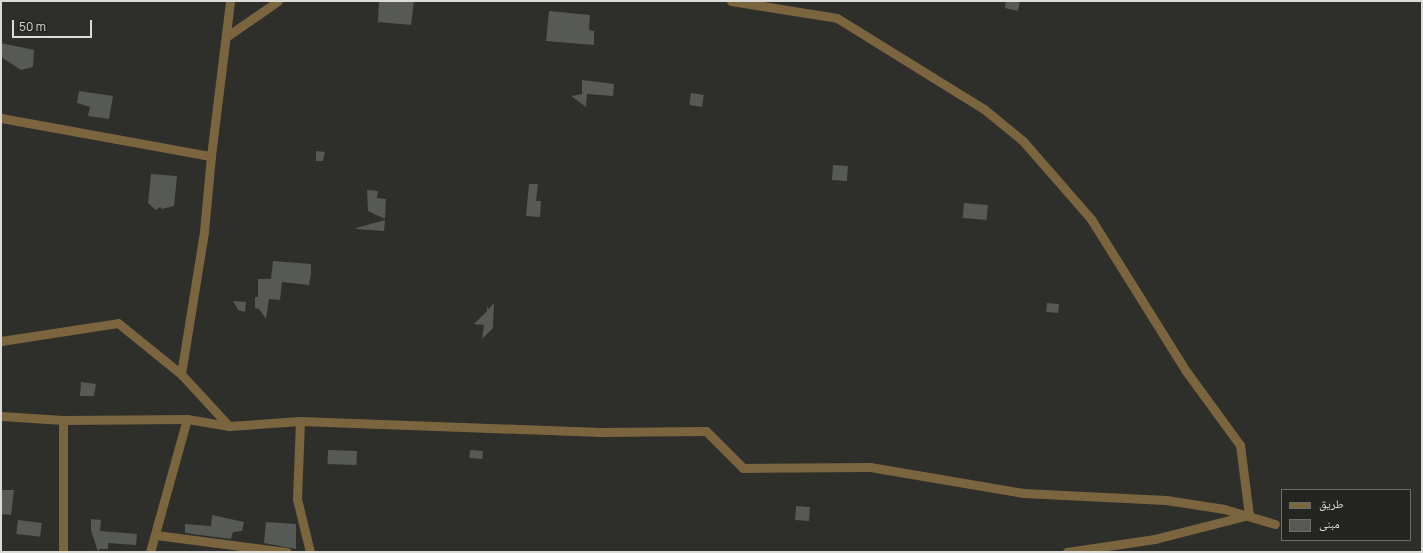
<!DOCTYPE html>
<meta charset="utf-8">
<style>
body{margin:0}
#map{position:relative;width:1423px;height:553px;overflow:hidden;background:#2e2e2b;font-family:Manrope,"Noto Naskh Arabic",sans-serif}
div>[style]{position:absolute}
.building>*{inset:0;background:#565956;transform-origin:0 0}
.minor>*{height:9px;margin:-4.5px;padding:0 4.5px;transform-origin:4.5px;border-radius:4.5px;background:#7b653e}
span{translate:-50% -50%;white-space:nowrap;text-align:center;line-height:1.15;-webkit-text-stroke:3.5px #242521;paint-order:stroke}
.frame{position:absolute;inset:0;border:2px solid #dbdbd8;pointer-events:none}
.legend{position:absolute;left:1281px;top:489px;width:130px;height:52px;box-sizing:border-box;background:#242521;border:1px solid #6d6e6a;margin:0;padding:5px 7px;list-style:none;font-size:12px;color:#dbdbd8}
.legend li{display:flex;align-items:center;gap:8px;height:20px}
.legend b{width:20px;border:1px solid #6d6e6a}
.scale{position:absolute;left:12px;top:20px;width:80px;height:18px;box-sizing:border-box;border:2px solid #dbdbd8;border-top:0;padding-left:5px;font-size:12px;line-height:14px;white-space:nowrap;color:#dbdbd8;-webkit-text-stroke:3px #242521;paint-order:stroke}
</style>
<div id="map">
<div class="building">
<i style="clip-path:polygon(379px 1px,414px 1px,411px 25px,378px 22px)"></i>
<i style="clip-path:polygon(1006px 1px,1020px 1px,1018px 11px,1005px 8px)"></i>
<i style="clip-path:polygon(549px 11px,590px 15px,589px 30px,594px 31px,594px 45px,546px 41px)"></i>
<i style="clip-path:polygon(1px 43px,34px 50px,33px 67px,21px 70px,1px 57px)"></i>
<i style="clip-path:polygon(582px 80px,614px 84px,613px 96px,587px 94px,586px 107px,571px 96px,582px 94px)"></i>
<i style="clip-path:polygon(79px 91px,113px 96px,109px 119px,88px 116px,90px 107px,77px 103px)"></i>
<i style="left:691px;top:93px;width:13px;height:12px;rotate:9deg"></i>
<i style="clip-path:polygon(316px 151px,325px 152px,323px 161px,316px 161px)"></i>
<i style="left:833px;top:165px;width:15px;height:15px;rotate:4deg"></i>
<i style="clip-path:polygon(151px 174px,177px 176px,174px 206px,162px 209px,160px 207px,156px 210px,148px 203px)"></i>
<i style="clip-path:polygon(529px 184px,538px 184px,536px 201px,541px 201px,540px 217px,526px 216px)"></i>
<i style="clip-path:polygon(367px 190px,378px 191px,377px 198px,386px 199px,385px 219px,368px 211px)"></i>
<i style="left:964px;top:203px;width:24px;height:15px;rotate:5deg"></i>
<i style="clip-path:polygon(385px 220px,384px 231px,356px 229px,356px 228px)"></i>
<i style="clip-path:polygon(273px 261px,311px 264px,311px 273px,309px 285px,282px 282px,280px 300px,269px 299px,266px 319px,259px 309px,255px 308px,255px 297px,258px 297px,258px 279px,271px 279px)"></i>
<i style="clip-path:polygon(233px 301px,246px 302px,245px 312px,238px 310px)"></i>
<i style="clip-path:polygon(494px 303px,493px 328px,482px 339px,484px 325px,474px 324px,487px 311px,487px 306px,489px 309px)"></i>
<i style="left:1047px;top:303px;width:12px;height:9px;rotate:5deg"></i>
<i style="clip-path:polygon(81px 382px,96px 384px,94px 396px,80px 396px)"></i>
<i style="left:328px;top:450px;width:29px;height:14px;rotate:2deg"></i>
<i style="left:470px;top:450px;width:13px;height:8px;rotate:4deg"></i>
<i style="clip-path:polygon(1px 490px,14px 490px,11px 515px,1px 514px)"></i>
<i style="left:796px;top:506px;width:14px;height:14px;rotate:4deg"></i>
<i style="clip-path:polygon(212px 515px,244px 522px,242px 531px,233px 532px,231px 539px,185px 533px,185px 524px,211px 526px)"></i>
<i style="clip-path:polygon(91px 519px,101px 520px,100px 531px,137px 534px,136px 545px,108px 543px,108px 549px,100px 549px,98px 552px,91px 530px)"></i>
<i style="left:18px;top:520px;width:24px;height:14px;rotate:7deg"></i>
<i style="clip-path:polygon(266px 522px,296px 524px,296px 549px,264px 543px)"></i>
</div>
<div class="minor">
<i style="left:731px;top:1px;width:107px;rotate:9.1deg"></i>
<i style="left:837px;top:18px;width:173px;rotate:31.8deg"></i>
<i style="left:984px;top:109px;width:50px;rotate:39.4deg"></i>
<i style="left:1023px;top:141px;width:103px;rotate:48.9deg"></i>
<i style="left:1091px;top:219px;width:179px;rotate:58deg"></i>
<i style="left:1186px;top:371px;width:92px;rotate:53.9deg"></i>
<i style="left:1240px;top:445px;width:71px;rotate:82.7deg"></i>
<i style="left:1249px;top:515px;width:97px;rotate:165.7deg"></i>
<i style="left:1155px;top:539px;width:89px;rotate:171.6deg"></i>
<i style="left:226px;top:37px;width:63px;rotate:-34.7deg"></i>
<i style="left:1px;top:118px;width:213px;rotate:10.3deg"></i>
<i style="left:211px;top:156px;width:76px;rotate:95.3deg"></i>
<i style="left:204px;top:232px;width:144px;rotate:99.2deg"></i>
<i style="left:211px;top:156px;width:156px;rotate:-83deg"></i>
<i style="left:1px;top:341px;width:118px;rotate:-8.7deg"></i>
<i style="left:118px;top:323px;width:81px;rotate:39deg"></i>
<i style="left:181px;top:374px;width:71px;rotate:47.3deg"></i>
<i style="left:1px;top:416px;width:62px;rotate:3.7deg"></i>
<i style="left:63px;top:420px;width:124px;rotate:-0.5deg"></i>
<i style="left:187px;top:419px;width:43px;rotate:9.5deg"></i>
<i style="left:229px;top:426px;width:71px;rotate:-4deg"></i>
<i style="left:300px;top:421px;width:301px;rotate:2.1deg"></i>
<i style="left:601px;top:432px;width:105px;rotate:-0.5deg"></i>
<i style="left:706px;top:431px;width:52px;rotate:45deg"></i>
<i style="left:743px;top:468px;width:127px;rotate:-0.5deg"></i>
<i style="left:870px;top:467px;width:155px;rotate:9.6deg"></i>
<i style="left:1023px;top:493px;width:143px;rotate:2.8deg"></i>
<i style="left:1166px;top:500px;width:59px;rotate:8.8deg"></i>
<i style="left:1224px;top:509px;width:53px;rotate:16.4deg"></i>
<i style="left:300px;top:421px;width:78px;rotate:92.2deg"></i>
<i style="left:297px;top:499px;width:55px;rotate:76.2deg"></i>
<i style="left:156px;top:535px;width:132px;rotate:7.4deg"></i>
<i style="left:63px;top:552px;width:132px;rotate:-90deg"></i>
<i style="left:150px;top:552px;width:138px;rotate:-74.5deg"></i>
</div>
<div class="frame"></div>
<ul class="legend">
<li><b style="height:5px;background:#7b653e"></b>طريق</li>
<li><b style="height:11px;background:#565956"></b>مبنى</li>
</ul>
<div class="scale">50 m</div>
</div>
